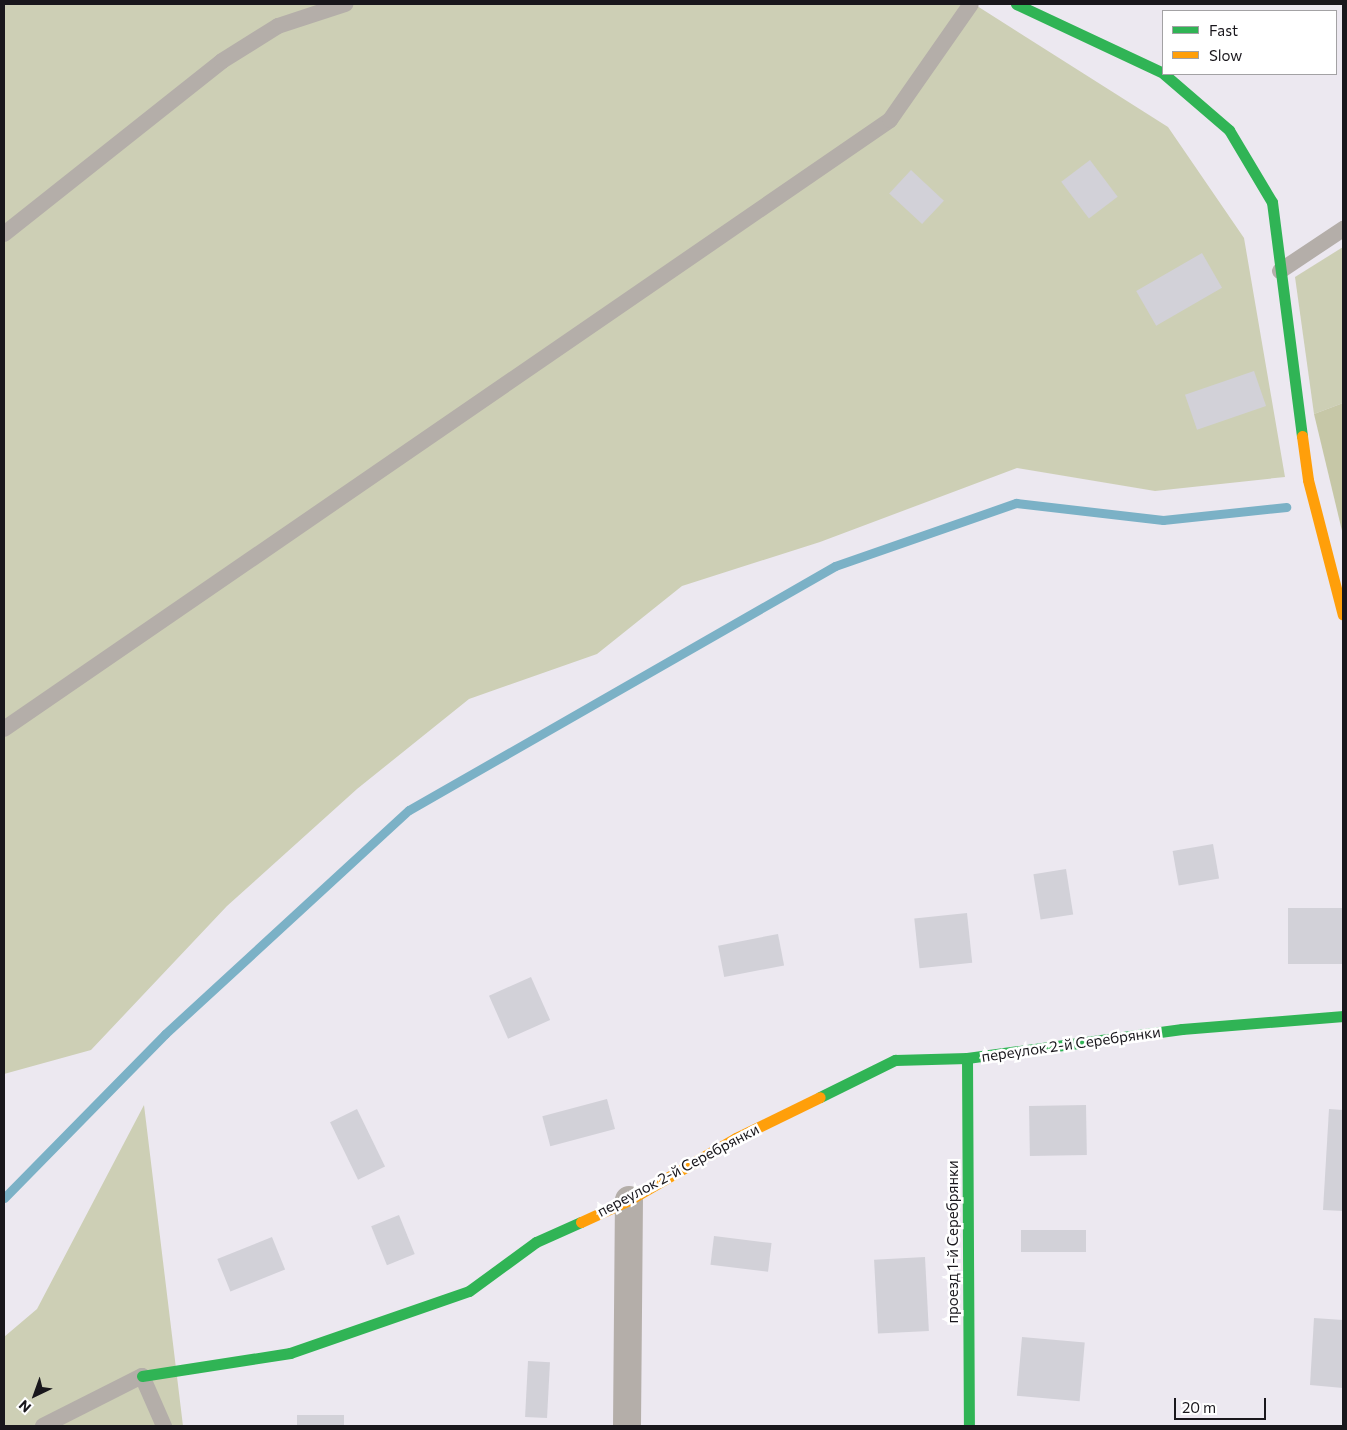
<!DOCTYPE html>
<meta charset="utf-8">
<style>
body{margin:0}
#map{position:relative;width:1347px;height:1430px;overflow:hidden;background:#ece8f0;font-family:Commissioner,sans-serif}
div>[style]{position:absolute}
.green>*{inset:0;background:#cdcfb5}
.forest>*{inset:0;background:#c6c7a7}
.stream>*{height:9px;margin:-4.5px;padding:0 4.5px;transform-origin:4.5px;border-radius:4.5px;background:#7bb1c6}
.building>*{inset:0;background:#d2d1d8;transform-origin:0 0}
.lane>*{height:16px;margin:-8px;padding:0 8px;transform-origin:8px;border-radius:8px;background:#b4aea9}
.street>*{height:28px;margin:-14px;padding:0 14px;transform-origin:14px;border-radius:14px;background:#b4aea9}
.fast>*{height:11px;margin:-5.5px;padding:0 5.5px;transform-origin:5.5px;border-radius:5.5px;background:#30b455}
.slow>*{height:11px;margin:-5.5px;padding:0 5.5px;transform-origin:5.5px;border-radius:5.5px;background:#ff9f0a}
span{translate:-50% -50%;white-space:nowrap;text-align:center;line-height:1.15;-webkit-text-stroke:5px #fff;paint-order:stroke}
.street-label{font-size:15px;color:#19171c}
.frame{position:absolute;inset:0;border:5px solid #19171c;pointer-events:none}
.legend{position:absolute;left:1162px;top:10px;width:175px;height:65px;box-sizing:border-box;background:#fff;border:1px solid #a3a2a4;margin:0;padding:6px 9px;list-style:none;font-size:15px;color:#19171c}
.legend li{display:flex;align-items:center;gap:10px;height:25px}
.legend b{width:25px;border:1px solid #a3a2a4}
.north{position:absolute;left:10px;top:1370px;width:50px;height:50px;-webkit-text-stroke:4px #fff;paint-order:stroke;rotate:222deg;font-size:14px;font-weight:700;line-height:20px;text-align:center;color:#19171c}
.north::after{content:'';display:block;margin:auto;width:18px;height:22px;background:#19171c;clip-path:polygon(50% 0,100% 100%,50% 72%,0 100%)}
.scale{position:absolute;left:1174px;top:1398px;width:92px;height:22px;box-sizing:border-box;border:2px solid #19171c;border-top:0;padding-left:6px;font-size:15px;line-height:18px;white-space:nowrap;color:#19171c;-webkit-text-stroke:4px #fff;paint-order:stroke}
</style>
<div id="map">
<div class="green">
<i style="clip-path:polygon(4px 4px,974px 4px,1168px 127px,1244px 238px,1285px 477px,1155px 491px,1017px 468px,820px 542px,682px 586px,597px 654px,469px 699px,357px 789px,227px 906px,91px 1050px,4px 1074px)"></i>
<i style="clip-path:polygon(1343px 247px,1343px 403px,1314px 414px,1295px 277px)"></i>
<i style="clip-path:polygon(144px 1105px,183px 1426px,4px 1426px,4px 1337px,37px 1309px)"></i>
</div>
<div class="forest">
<i style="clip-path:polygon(1343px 403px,1343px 535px,1314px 414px)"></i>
</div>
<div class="stream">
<i style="left:4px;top:1198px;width:230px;rotate:-45.5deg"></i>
<i style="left:165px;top:1034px;width:331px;rotate:-42.6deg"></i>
<i style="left:409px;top:810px;width:491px;rotate:-29.8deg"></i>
<i style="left:835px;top:566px;width:192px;rotate:-19.2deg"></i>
<i style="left:1016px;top:503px;width:148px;rotate:6.6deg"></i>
<i style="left:1163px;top:520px;width:124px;rotate:-6deg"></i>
</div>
<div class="building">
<i style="left:1090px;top:160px;width:46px;height:36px;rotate:53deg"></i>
<i style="left:911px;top:170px;width:45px;height:32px;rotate:43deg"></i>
<i style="left:1202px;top:253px;width:40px;height:76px;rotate:60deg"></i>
<i style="left:1254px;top:371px;width:37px;height:73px;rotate:71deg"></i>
<i style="left:1213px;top:844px;width:35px;height:41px;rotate:80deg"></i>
<i style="left:1066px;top:869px;width:46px;height:33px;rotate:81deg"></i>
<i style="left:1343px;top:908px;width:56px;height:55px;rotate:90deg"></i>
<i style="left:967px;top:913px;width:50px;height:53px;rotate:84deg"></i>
<i style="left:778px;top:934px;width:32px;height:61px;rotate:79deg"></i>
<i style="left:531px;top:977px;width:47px;height:46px;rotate:66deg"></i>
<i style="left:607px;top:1099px;width:31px;height:67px;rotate:75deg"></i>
<i style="left:1086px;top:1105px;width:50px;height:57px;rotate:89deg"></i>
<i style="left:357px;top:1109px;width:64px;height:30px;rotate:64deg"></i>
<i style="clip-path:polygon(1329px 1109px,1343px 1110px,1343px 1211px,1323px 1210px)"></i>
<i style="left:399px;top:1215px;width:42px;height:30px;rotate:68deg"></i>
<i style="left:1086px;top:1230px;width:22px;height:65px;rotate:90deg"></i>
<i style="left:714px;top:1236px;width:58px;height:29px;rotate:7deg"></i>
<i style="left:272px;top:1237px;width:35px;height:59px;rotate:68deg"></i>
<i style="left:925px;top:1257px;width:74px;height:51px;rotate:87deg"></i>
<i style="clip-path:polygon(1314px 1318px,1343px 1320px,1343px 1388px,1310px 1385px)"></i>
<i style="left:1022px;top:1337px;width:63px;height:59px;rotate:5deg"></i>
<i style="left:528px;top:1361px;width:22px;height:56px;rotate:3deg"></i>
<i style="left:297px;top:1415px;width:47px;height:11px"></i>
</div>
<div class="lane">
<i style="left:4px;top:234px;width:278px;rotate:-38.4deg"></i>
<i style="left:222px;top:61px;width:66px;rotate:-32deg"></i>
<i style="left:278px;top:26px;width:71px;rotate:-18.2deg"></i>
<i style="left:1280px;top:271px;width:76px;rotate:-33.7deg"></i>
<i style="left:4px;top:729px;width:1075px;rotate:-34.5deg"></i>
<i style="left:890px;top:120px;width:141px;rotate:-55.1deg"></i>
<i style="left:43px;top:1426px;width:111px;rotate:-26.8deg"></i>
<i style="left:142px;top:1376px;width:55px;rotate:66.3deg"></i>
</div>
<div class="street">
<i style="left:627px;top:1426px;width:226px;rotate:-89.5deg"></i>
</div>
<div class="fast">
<i style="left:1016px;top:4px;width:162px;rotate:25.1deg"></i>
<i style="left:1164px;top:74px;width:86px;rotate:40.7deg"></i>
<i style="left:1229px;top:130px;width:84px;rotate:59.2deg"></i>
<i style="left:1272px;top:202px;width:236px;rotate:82.7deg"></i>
<i style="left:967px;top:1058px;width:368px;rotate:89.7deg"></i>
<i style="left:820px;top:1097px;width:84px;rotate:-26.3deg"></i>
<i style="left:895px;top:1060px;width:72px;rotate:-1.6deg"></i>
<i style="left:967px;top:1058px;width:217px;rotate:-7.7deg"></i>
<i style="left:1182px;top:1029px;width:162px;rotate:-4.6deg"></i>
<i style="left:142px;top:1376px;width:150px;rotate:-8.8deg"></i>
<i style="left:290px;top:1353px;width:189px;rotate:-19.1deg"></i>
<i style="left:469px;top:1291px;width:83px;rotate:-36.2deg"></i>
<i style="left:536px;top:1242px;width:49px;rotate:-24deg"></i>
</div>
<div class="slow">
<i style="left:1302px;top:436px;width:44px;rotate:82.2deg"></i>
<i style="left:1308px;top:480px;width:139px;rotate:75.5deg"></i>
<i style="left:581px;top:1222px;width:53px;rotate:-24.6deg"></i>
<i style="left:629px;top:1200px;width:124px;rotate:-30.1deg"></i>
<i style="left:736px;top:1138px;width:93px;rotate:-26deg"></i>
</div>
<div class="street-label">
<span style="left:1071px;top:1044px;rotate:-8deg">переулок 2-й Серебрянки</span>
<span style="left:678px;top:1170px;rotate:-28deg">переулок 2-й Серебрянки</span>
<span style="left:953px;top:1242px;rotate:-90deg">проезд 1-й Серебрянки</span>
</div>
<div class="frame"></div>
<ul class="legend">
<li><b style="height:6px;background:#30b455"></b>Fast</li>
<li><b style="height:6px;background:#ff9f0a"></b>Slow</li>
</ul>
<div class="north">N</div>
<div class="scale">20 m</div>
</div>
